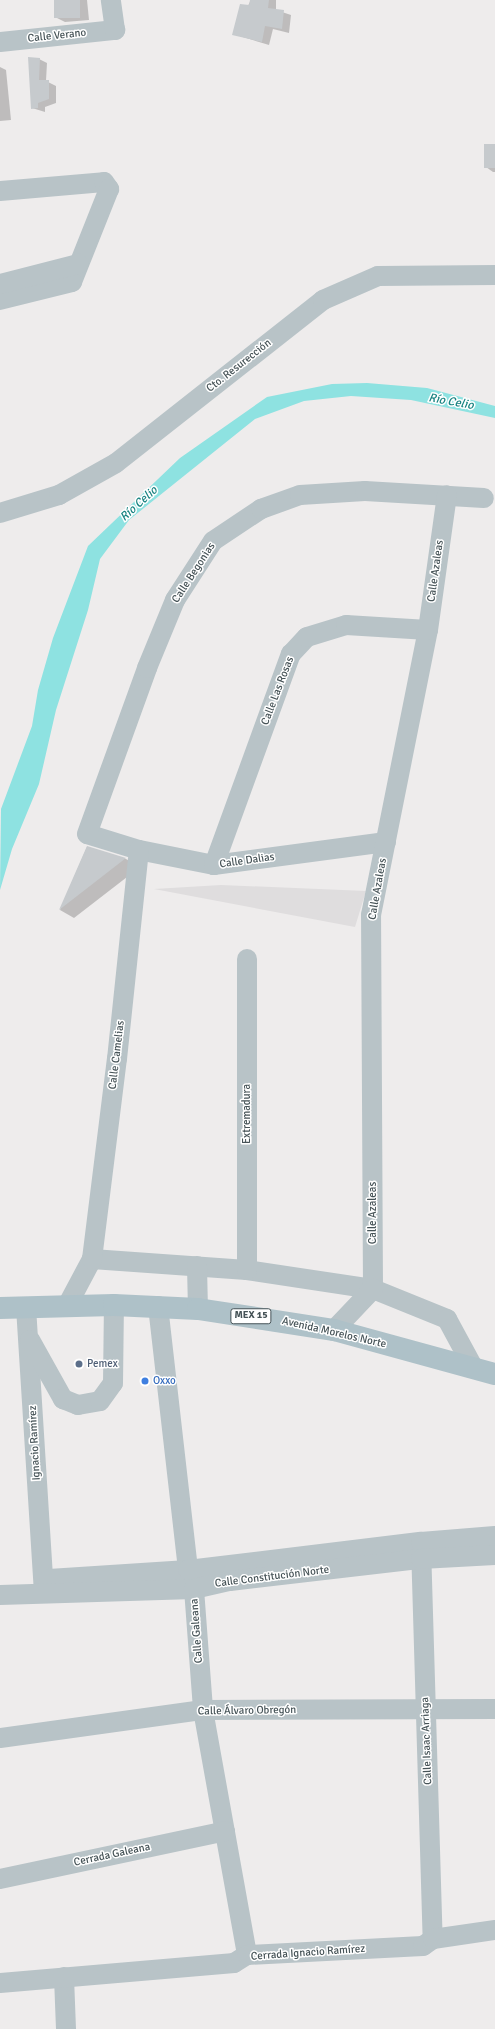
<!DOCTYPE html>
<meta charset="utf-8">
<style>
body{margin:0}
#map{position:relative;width:495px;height:2029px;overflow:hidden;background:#eeecec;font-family:Signika,sans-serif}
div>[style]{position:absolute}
.education>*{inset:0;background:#dfddde}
.water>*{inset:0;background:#8ee2e1}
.shadow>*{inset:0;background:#0003}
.building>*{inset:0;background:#c6cacd;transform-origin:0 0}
.minor>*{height:20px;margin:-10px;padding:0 10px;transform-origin:10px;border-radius:10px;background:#b8c3c7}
.major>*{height:22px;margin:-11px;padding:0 11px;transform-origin:11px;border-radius:11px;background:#aec1c8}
.dots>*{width:11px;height:11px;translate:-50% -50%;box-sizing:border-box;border:2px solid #fff;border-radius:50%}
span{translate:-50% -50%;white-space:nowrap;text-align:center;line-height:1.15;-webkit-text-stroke:3px #fff;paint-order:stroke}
.shield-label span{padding:1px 3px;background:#fff;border:1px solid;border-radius:3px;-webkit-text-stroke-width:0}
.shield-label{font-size:10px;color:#465357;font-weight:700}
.street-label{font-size:11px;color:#465357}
.service-label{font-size:11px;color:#4e5e75}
.left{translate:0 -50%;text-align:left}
.shop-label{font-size:11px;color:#366cbe}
.water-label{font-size:12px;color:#188381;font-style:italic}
</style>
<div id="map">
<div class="education">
<i style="clip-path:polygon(221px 885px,366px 891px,355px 927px,154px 889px)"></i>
</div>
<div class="water">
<i style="clip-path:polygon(367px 383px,427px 388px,495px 406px,495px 418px,411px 400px,351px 396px,304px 401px,255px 419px,129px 520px,100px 559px,88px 610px,56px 710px,39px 784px,12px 849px,0 890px,1px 809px,32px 726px,38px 690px,53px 638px,88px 546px,180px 458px,267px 397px,332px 384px)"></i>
</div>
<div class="shadow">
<i style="clip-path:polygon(55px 0,87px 0,89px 20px,65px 22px,57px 18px)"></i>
<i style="clip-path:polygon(251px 0,276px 0,276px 10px,291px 15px,289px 33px,273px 29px,269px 45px,233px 34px)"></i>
<i style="clip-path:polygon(39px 59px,47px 63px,46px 81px,56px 86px,56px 103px,45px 107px,45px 112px,32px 108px)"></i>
<i style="clip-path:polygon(0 67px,6px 70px,11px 120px,0 121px)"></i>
<i style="clip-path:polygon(495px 145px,495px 172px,493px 172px,486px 167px)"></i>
<i style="clip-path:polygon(87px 847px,126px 859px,140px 867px,74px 918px,60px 910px)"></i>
</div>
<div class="building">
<i style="left:54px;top:0;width:26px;height:18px"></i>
<i style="clip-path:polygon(250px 0,269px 0,268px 8px,284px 10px,282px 29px,265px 26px,262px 42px,232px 35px,240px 4px,249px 5px)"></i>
<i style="clip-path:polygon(28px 57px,40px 58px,39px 80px,49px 80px,49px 99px,38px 103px,38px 108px,31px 109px)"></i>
<i style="left:484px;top:144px;width:11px;height:24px"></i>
<i style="clip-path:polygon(87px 846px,126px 858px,59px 910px)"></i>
</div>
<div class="minor">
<i style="left:0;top:42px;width:116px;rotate:-6deg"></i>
<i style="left:115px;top:30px;width:30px;rotate:-98deg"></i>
<i style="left:0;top:191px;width:104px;rotate:-4.9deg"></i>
<i style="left:104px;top:182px;width:9px;rotate:54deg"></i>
<i style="left:109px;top:189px;width:100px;rotate:111.7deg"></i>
<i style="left:72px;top:282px;width:74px;rotate:166deg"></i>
<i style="left:0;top:284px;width:81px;rotate:-14.4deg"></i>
<i style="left:0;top:513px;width:62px;rotate:-17deg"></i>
<i style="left:59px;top:495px;width:65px;rotate:-29.3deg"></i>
<i style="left:116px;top:463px;width:263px;rotate:-38.2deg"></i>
<i style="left:323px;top:300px;width:60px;rotate:-23.6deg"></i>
<i style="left:378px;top:276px;width:117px;rotate:-0.5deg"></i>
<i style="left:386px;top:842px;width:174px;rotate:172.4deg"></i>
<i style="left:214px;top:865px;width:76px;rotate:-168.7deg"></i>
<i style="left:139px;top:850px;width:54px;rotate:-162.9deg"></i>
<i style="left:87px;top:834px;width:177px;rotate:-70.1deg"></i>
<i style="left:147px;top:668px;width:74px;rotate:-67.6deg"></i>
<i style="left:175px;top:600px;width:70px;rotate:-57.2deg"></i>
<i style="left:213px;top:541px;width:58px;rotate:-33.7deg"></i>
<i style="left:261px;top:509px;width:41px;rotate:-19.7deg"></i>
<i style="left:300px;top:495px;width:65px;rotate:-3.5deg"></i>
<i style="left:365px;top:491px;width:119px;rotate:3.4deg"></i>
<i style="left:214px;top:865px;width:225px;rotate:-70deg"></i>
<i style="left:291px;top:654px;width:23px;rotate:-47deg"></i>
<i style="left:307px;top:637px;width:41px;rotate:-17.1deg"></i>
<i style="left:346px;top:625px;width:82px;rotate:3.5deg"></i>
<i style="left:92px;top:1259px;width:155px;rotate:4.1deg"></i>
<i style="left:247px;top:1270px;width:127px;rotate:8.6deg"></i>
<i style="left:373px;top:1289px;width:80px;rotate:22.1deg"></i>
<i style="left:447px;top:1319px;width:55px;rotate:61.6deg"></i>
<i style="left:197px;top:1266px;width:43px;rotate:88.7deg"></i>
<i style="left:247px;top:1270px;width:311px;rotate:-90deg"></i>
<i style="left:373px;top:1289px;width:374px;rotate:-90.3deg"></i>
<i style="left:371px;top:915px;width:291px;rotate:-78.7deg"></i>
<i style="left:428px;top:630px;width:136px;rotate:-82deg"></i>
<i style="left:67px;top:1306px;width:53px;rotate:-62deg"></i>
<i style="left:92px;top:1259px;width:202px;rotate:-82.9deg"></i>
<i style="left:117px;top:1059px;width:210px;rotate:-84deg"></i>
<i style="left:158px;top:1306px;width:266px;rotate:83.5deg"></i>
<i style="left:188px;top:1570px;width:20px;rotate:72deg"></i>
<i style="left:194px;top:1589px;width:121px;rotate:85.7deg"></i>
<i style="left:203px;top:1710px;width:249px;rotate:79.8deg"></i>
<i style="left:26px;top:1307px;width:285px;rotate:86.4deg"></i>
<i style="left:334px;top:1330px;width:57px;rotate:-46.4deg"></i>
<i style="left:30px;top:1340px;width:68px;rotate:60.8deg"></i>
<i style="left:63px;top:1399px;width:16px;rotate:22deg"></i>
<i style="left:78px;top:1405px;width:22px;rotate:-10deg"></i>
<i style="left:100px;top:1401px;width:22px;rotate:-54deg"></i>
<i style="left:113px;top:1383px;width:78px;rotate:-89.3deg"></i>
<i style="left:421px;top:1546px;width:393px;rotate:88.3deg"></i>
<i style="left:49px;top:1579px;width:139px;rotate:-3.7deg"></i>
<i style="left:188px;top:1570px;width:235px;rotate:-6.9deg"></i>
<i style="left:421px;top:1542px;width:74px;rotate:-4.6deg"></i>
<i style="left:0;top:1595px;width:194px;rotate:-1.8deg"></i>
<i style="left:194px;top:1589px;width:37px;rotate:-13deg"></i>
<i style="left:230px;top:1581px;width:192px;rotate:-6.6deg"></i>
<i style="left:421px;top:1559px;width:74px;rotate:-3.1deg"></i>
<i style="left:0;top:1738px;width:205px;rotate:-7.9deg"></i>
<i style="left:203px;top:1710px;width:292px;rotate:-0.2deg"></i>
<i style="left:0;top:1879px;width:230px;rotate:-12deg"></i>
<i style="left:64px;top:1977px;width:52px;rotate:87.8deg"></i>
<i style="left:0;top:1983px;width:235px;rotate:-4.9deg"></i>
<i style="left:234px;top:1963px;width:15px;rotate:-32deg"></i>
<i style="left:247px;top:1955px;width:176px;rotate:-2.9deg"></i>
<i style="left:423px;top:1946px;width:12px;rotate:-35deg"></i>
<i style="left:433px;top:1939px;width:63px;rotate:-8.3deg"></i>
</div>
<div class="major">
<i style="left:0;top:1308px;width:114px;rotate:-1.5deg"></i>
<i style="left:114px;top:1305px;width:84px;rotate:2.7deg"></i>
<i style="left:198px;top:1309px;width:138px;rotate:8.8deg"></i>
<i style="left:334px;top:1330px;width:167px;rotate:15.3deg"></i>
</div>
<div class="dots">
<i style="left:79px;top:1364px;background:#5c6f8a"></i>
<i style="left:145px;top:1381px;background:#3f7fe0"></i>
</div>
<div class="shield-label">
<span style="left:251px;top:1316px">MEX 15</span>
</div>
<div class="street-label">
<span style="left:57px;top:36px;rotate:-6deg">Calle Verano</span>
<span style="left:239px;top:366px;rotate:-38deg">Cto. Resurección</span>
<span style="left:436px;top:571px;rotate:-82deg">Calle Azaleas</span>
<span style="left:194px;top:573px;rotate:-57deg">Calle Begonias</span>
<span style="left:278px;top:691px;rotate:-69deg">Calle Las Rosas</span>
<span style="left:247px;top:861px;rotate:-8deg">Calle Dalias</span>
<span style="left:378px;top:889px;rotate:-80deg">Calle Azaleas</span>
<span style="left:117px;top:1055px;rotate:-83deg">Calle Camelias</span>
<span style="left:247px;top:1114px;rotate:-90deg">Extremadura</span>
<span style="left:373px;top:1213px;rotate:-90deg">Calle Azaleas</span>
<span style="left:334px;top:1333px;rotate:13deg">Avenida Morelos Norte</span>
<span style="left:35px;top:1443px;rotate:-93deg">Ignacio Ramírez</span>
<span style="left:272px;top:1577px;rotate:-7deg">Calle Constitución Norte</span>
<span style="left:197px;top:1631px;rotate:-94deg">Calle Galeana</span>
<span style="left:247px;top:1711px;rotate:-1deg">Calle Álvaro Obregón</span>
<span style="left:427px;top:1741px;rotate:-92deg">Calle Isaac Arriaga</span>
<span style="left:112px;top:1855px;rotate:-12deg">Cerrada Galeana</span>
<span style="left:308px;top:1953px;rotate:-4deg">Cerrada Ignacio Ramírez</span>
</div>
<div class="service-label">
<span class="left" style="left:87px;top:1364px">Pemex</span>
</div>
<div class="shop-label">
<span class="left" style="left:153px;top:1381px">Oxxo</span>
</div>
<div class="water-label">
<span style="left:451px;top:402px;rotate:10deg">Río Celio</span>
<span style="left:139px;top:504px;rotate:-42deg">Río Celio</span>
</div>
</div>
